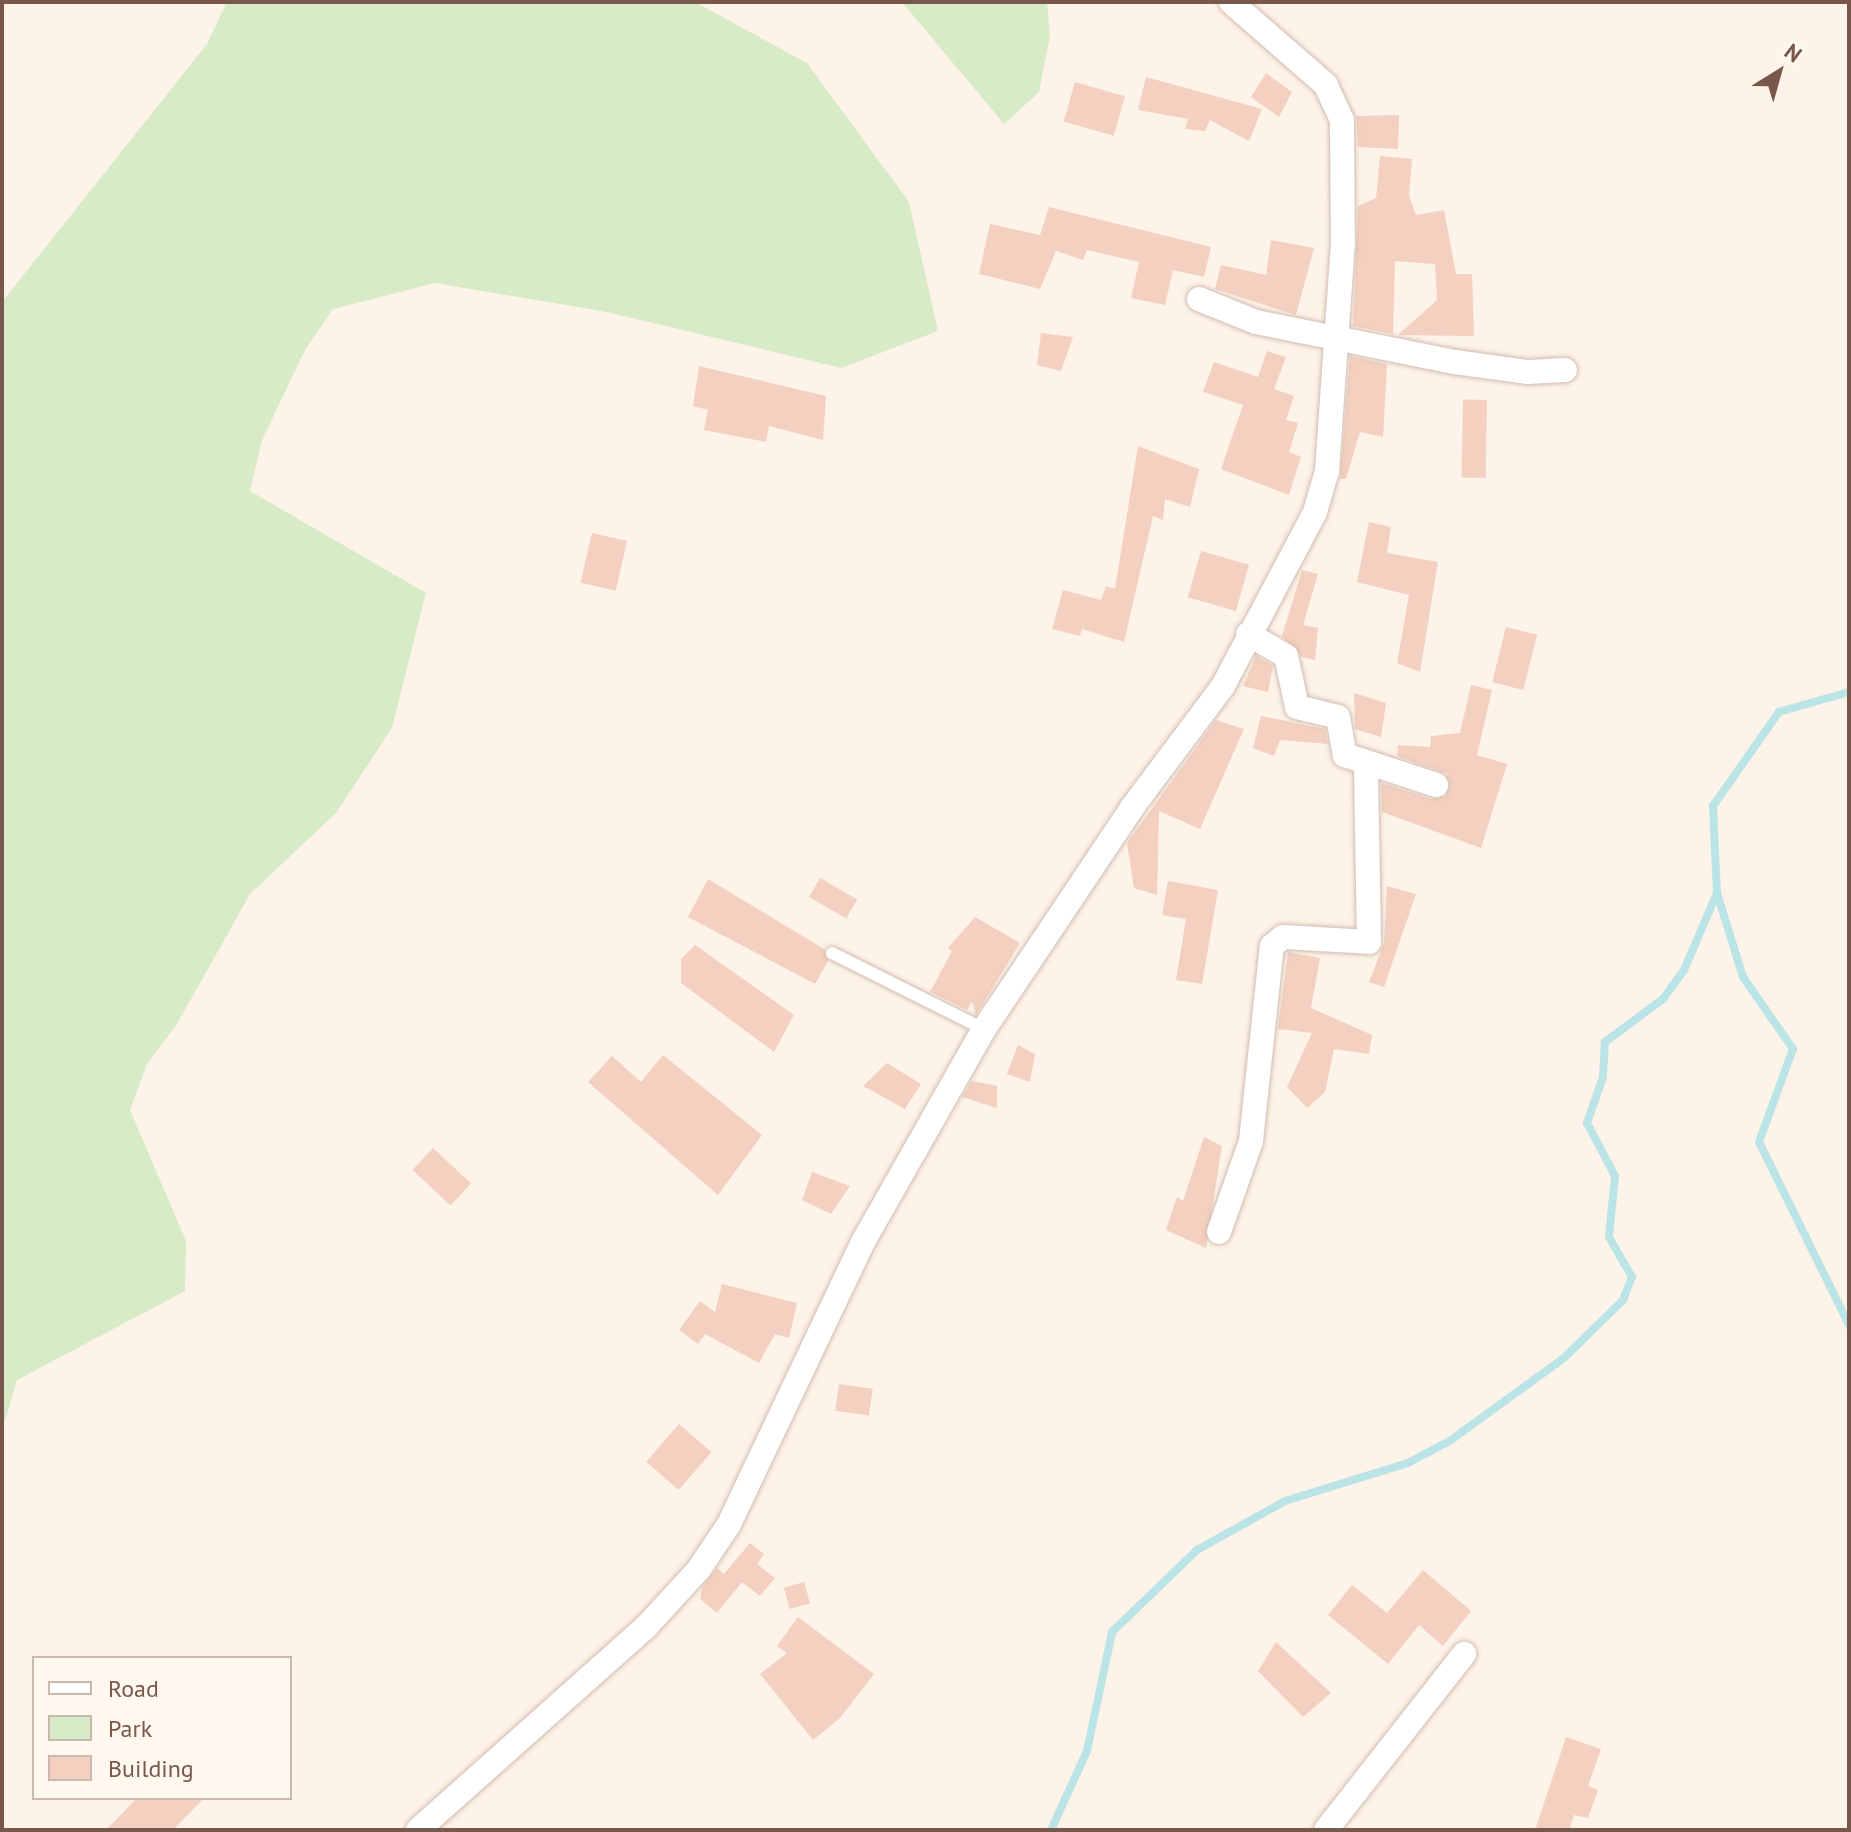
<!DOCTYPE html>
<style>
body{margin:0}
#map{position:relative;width:1851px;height:1832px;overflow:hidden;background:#fdf3e8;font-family:"PT Sans",sans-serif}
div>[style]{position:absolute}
.green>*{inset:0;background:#d7ebc6}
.stream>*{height:8px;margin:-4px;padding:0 4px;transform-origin:4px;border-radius:4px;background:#bbe4e7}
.building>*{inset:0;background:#f3d0bf;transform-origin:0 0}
.roads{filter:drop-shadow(0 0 2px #d2bcb0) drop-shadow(0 0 2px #d2bcb0)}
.lane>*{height:12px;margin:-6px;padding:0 6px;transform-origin:6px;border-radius:6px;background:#fff}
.street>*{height:24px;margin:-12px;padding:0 12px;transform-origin:12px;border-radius:12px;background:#fff}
span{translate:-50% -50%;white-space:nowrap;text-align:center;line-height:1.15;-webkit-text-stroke:6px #fff8ef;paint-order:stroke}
.frame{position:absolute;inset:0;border:4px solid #78584b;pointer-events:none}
.legend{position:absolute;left:32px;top:1656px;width:260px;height:144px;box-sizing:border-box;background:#fff8ef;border:2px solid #c9b8ad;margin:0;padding:10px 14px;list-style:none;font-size:24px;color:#78584b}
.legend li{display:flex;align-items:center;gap:16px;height:40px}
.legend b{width:40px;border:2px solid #c9b8ad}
.north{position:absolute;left:1739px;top:32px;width:80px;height:80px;-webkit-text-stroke:6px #fff8ef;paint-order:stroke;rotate:37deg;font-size:22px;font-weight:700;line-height:32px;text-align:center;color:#78584b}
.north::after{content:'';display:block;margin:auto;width:28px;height:36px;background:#78584b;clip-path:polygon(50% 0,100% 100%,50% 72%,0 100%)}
</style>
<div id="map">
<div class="green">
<i style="clip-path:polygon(227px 2px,695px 2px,807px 63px,909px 202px,938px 331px,841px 368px,607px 312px,435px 283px,333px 309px,305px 350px,262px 440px,250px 491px,426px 593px,392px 728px,336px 813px,250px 894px,177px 1024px,147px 1064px,130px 1110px,186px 1241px,185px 1291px,17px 1380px,2px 1431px,2px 302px,207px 44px)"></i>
<i style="clip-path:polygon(902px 2px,1047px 2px,1050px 36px,1039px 92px,1004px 124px)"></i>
</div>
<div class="stream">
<i style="left:1849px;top:692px;width:73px;rotate:164.1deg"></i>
<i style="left:1779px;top:712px;width:115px;rotate:125.1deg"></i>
<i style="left:1713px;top:806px;width:87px;rotate:87.4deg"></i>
<i style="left:1717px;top:893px;width:88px;rotate:72.8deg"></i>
<i style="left:1743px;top:977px;width:88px;rotate:55.2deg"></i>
<i style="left:1793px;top:1049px;width:99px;rotate:110.1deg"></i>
<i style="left:1759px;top:1142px;width:204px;rotate:63.8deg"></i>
<i style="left:1051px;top:1830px;width:87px;rotate:-65.5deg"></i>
<i style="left:1087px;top:1751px;width:122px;rotate:-78.1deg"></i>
<i style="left:1112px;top:1632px;width:118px;rotate:-44deg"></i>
<i style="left:1197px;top:1550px;width:101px;rotate:-29.1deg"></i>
<i style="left:1285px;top:1501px;width:129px;rotate:-17.2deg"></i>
<i style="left:1408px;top:1463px;width:49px;rotate:-28.1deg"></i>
<i style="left:1451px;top:1440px;width:140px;rotate:-36deg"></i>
<i style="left:1564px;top:1358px;width:83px;rotate:-44.5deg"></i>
<i style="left:1623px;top:1300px;width:25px;rotate:-69deg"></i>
<i style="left:1632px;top:1277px;width:46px;rotate:-119.9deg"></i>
<i style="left:1609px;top:1237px;width:61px;rotate:-84.4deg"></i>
<i style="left:1615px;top:1176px;width:60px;rotate:-117.8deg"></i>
<i style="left:1587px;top:1123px;width:49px;rotate:-70.8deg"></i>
<i style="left:1603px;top:1077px;width:35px;rotate:-87deg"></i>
<i style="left:1605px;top:1042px;width:72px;rotate:-36.6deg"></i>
<i style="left:1663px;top:999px;width:36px;rotate:-54deg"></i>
<i style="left:1684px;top:970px;width:84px;rotate:-66.8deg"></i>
</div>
<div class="building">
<i style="clip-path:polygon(1266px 73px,1292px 92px,1279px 117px,1251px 97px)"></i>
<i style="clip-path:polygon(1146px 77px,1262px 109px,1249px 141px,1210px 120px,1205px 131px,1185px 129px,1188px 119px,1138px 110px)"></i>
<i style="left:1075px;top:82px;width:52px;height:41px;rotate:16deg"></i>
<i style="clip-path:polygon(1399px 115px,1398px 149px,1358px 147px,1356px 116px)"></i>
<i style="clip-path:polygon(1380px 156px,1412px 159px,1409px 195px,1416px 215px,1444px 210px,1456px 274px,1472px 274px,1474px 336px,1398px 335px,1437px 300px,1435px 264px,1395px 261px,1393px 334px,1353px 326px,1358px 206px,1376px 198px)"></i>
<i style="clip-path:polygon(1049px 207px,1211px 247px,1204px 277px,1173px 270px,1165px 305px,1131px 298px,1139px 262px,1087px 250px,1083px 260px,1056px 251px,1040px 289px,979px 274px,990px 224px,1040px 235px)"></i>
<i style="clip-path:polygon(1271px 240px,1314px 248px,1296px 315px,1215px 289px,1221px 265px,1266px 275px)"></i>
<i style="clip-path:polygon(1041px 333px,1073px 337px,1061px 371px,1037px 365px)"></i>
<i style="clip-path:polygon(1267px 351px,1286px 357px,1274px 389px,1294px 396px,1286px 420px,1298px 423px,1289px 452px,1301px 457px,1289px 495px,1221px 469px,1243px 405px,1203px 392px,1214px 362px,1258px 377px)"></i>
<i style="clip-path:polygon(1350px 356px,1387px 364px,1383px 437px,1360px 432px,1346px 479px,1340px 479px)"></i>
<i style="clip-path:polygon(699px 366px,826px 396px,823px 440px,769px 426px,766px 442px,704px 430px,708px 410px,693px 406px)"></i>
<i style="left:1487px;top:400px;width:78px;height:24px;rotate:91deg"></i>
<i style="clip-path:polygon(1138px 446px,1199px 469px,1190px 507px,1165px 499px,1163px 520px,1153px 516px,1124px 642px,1082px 629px,1080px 636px,1052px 629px,1063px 590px,1101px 600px,1106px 586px,1115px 589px)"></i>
<i style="clip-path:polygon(1369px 522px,1391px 527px,1387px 553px,1438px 562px,1420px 672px,1397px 663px,1409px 595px,1357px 582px)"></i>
<i style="left:592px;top:533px;width:36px;height:51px;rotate:13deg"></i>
<i style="left:1201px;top:551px;width:50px;height:48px;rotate:16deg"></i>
<i style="clip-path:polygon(1302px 570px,1318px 574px,1303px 625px,1318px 628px,1315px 660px,1302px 657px,1282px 636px)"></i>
<i style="left:1506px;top:627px;width:32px;height:57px;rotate:14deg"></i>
<i style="clip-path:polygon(1256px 656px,1273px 666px,1268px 692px,1243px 686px)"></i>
<i style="clip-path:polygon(1471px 685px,1492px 690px,1477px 755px,1507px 764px,1481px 848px,1382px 812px,1381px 783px,1432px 799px,1446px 796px,1447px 774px,1397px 756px,1398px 745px,1430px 747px,1431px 736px,1460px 733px)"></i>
<i style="clip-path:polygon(1354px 693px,1386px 703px,1381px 737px,1355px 729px)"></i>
<i style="clip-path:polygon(1261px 716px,1325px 729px,1328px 744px,1280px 740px,1274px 756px,1253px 748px)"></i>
<i style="clip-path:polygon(1216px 720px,1244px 729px,1200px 829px,1159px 811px,1157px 895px,1134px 888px,1127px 843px)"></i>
<i style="left:820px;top:878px;width:43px;height:22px;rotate:30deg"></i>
<i style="clip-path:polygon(708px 879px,824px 949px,828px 961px,815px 984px,688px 917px)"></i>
<i style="clip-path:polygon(1168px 881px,1218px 890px,1202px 984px,1176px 980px,1186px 919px,1162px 915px)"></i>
<i style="clip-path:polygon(1387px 886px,1416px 894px,1384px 987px,1369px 982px,1384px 943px)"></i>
<i style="clip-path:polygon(975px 917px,1020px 943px,976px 1015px,972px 1002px,967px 1010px,930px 992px,952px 951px,948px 948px)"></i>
<i style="clip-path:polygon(695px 945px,794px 1015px,774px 1052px,681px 983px,681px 959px)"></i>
<i style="clip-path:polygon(1288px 952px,1320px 958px,1311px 1008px,1372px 1035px,1369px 1054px,1334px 1049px,1325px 1092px,1307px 1108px,1287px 1087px,1312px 1033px,1278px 1029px)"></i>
<i style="clip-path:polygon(1018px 1045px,1035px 1054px,1030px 1082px,1007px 1074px)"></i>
<i style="clip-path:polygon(663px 1055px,762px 1135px,718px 1195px,588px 1082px,612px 1056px,641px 1082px)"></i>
<i style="clip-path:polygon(887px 1063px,921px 1084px,905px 1109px,863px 1086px)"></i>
<i style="clip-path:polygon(972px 1081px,997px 1086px,997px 1108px,962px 1097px)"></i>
<i style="clip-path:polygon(1204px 1137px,1222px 1146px,1206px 1248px,1166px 1230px,1177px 1197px,1183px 1201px)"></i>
<i style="left:433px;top:1148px;width:52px;height:30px;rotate:43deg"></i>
<i style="clip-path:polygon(812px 1172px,850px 1186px,831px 1214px,802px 1200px)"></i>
<i style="clip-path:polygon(722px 1284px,797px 1303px,789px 1338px,775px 1334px,759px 1363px,705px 1334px,698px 1344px,679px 1330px,700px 1301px,715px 1312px)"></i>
<i style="left:839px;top:1384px;width:34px;height:27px;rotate:8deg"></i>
<i style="left:679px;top:1424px;width:43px;height:50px;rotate:41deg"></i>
<i style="clip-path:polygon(750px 1543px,764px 1554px,757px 1564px,775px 1578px,760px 1596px,742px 1582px,717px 1613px,700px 1599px,702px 1588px,717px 1568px,724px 1574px)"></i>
<i style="clip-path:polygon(1423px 1570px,1471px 1611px,1443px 1646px,1419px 1625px,1388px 1664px,1328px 1615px,1352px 1585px,1387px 1613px)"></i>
<i style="left:804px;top:1582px;width:22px;height:21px;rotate:74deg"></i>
<i style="clip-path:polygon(798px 1617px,874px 1674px,840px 1718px,813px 1740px,760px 1674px,787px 1653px,777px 1646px)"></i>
<i style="clip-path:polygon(1276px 1642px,1331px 1693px,1303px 1717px,1258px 1671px)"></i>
<i style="clip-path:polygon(1566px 1737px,1601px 1749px,1588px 1786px,1598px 1790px,1588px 1818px,1574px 1815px,1569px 1830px,1535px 1830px)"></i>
<i style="clip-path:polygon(137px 1798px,204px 1798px,173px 1830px,106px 1830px)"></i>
</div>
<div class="roads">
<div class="lane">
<i style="left:832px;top:953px;width:170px;rotate:26.6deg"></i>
</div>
<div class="street">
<i style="left:1199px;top:299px;width:61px;rotate:22deg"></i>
<i style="left:1256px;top:322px;width:203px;rotate:11.4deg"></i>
<i style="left:1455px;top:362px;width:74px;rotate:7.8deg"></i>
<i style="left:1528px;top:372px;width:37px;rotate:-3deg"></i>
<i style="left:1248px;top:634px;width:44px;rotate:30.1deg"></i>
<i style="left:1286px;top:656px;width:52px;rotate:77.8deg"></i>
<i style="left:1297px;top:707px;width:42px;rotate:13.7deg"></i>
<i style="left:1338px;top:717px;width:39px;rotate:80deg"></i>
<i style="left:1345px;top:755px;width:96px;rotate:18.2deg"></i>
<i style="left:1219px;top:1232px;width:96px;rotate:-70.6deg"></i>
<i style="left:1251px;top:1141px;width:196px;rotate:-83.9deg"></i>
<i style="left:1272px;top:946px;width:14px;rotate:-39deg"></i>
<i style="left:1283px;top:937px;width:86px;rotate:3.3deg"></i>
<i style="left:1369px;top:942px;width:178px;rotate:-91deg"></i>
<i style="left:418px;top:1830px;width:304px;rotate:-41.7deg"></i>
<i style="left:645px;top:1628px;width:80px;rotate:-47.5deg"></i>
<i style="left:699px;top:1569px;width:54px;rotate:-56.3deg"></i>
<i style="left:729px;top:1524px;width:312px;rotate:-64.6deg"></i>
<i style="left:863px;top:1242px;width:245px;rotate:-60.4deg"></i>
<i style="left:984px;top:1029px;width:265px;rotate:-56.2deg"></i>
<i style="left:1131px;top:809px;width:154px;rotate:-53.2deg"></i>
<i style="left:1223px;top:686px;width:197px;rotate:-62.1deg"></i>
<i style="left:1315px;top:512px;width:43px;rotate:-73.7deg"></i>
<i style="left:1327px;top:471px;width:227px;rotate:-86deg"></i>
<i style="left:1343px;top:245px;width:125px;rotate:-90.5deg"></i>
<i style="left:1342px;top:120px;width:38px;rotate:-115deg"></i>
<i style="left:1326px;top:85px;width:126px;rotate:-138.9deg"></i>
<i style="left:1326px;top:1830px;width:224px;rotate:-51.9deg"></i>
</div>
</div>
<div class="frame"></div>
<ul class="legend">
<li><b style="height:10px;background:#fff"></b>Road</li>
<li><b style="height:22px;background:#d7ebc6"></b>Park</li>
<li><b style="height:22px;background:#f3d0bf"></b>Building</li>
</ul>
<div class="north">N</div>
</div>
